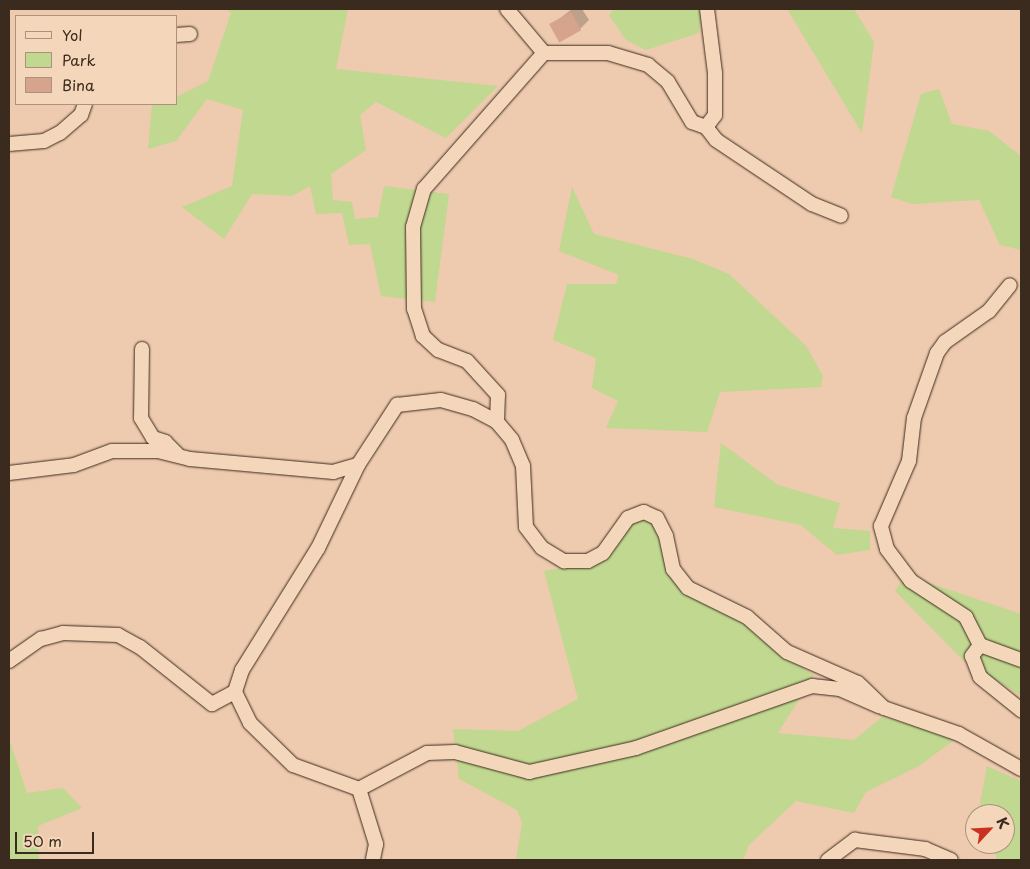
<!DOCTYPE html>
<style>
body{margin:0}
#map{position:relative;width:1030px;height:869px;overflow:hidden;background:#eecaae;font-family:"Playpen Sans",sans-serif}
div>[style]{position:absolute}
.green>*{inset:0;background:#c0d88f}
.shadow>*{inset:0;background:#0003}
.building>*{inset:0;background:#d6a48c;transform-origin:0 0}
.roads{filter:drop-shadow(0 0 1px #3b2a1e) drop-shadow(0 0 1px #3b2a1e)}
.minor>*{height:14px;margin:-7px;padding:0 7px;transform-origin:7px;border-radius:7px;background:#f4d7ba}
span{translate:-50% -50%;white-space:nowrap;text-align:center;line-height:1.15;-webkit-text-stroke:4.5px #f4d7ba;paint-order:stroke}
.frame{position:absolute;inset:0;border:10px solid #3b2a1e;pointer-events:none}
.legend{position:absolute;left:15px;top:15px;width:162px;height:90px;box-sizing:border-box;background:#f4d7ba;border:1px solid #aa927c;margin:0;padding:6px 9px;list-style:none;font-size:15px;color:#3b2a1e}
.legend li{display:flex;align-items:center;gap:10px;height:25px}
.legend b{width:25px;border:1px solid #aa927c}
.north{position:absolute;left:965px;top:804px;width:50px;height:50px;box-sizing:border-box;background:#f4d7ba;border:1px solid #aa927c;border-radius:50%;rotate:65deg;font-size:14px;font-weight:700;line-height:20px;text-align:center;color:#3b2a1e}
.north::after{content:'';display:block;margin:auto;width:18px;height:22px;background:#c8321e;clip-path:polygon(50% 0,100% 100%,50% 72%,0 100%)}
.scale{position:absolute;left:15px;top:832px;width:79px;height:22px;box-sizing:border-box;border:2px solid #3b2a1e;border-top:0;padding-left:6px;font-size:15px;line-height:18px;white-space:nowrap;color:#3b2a1e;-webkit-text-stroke:4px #f4d7ba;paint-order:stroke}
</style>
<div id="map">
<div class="green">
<i style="clip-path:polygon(226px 9px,348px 9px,336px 69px,498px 86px,446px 138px,376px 102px,360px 115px,366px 150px,331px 174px,333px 200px,352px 202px,355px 219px,378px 217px,384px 186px,449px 194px,435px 302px,381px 296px,370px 244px,349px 245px,342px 213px,316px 214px,310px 186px,292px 196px,252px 194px,224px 239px,182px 207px,232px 186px,243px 110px,207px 99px,176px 141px,148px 149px,152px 104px,176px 104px,176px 97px,208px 81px,231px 13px)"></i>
<i style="clip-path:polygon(614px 9px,702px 9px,699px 33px,646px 50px,626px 40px,609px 15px)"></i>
<i style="clip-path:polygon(787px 9px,854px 9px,874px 42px,862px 133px)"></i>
<i style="clip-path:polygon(939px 89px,952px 124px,989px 131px,1021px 156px,1021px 250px,1000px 245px,979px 200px,912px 204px,891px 197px,921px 94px)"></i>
<i style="clip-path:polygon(572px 187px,594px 234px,693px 259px,729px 274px,806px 346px,823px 376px,821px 387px,720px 392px,707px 432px,606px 428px,618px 401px,592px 388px,596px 358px,553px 340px,567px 284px,616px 284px,619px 275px,559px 251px)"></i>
<i style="clip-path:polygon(721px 443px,778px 485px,840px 503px,833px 528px,870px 531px,870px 550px,837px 555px,801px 525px,714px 507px)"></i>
<i style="clip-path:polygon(646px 518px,659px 532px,675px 582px,742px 619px,774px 651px,814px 675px,778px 733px,854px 740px,882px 717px,957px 738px,919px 766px,866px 792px,854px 813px,796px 801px,749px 845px,743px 860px,516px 860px,522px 823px,517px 810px,459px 779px,453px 729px,518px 731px,578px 699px,544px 571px,600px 561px,631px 523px)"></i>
<i style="clip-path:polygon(917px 579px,1021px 614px,1021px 696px,961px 658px,895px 591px,901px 582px)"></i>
<i style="clip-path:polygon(9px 738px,27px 793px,63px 788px,82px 808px,38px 826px,39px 860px,9px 860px)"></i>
<i style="clip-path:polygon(987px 766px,1021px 781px,1021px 860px,997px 860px,992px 844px,1005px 844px,1005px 814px,983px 814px,980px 803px)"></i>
</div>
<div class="shadow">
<i style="clip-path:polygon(572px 9px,582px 9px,589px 20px,580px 29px,551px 25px)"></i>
</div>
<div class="building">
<i style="left:571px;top:12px;width:21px;height:25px;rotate:61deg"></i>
</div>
<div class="roads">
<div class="minor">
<i style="left:507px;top:9px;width:57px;rotate:49.9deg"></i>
<i style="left:176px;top:35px;width:14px;rotate:-4deg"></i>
<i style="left:706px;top:127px;width:16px;rotate:52deg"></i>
<i style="left:716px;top:140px;width:115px;rotate:33.7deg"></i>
<i style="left:812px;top:204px;width:31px;rotate:22deg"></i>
<i style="left:9px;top:144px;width:35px;rotate:-5deg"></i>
<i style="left:44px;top:141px;width:18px;rotate:-27deg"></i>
<i style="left:60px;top:133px;width:28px;rotate:-41deg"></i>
<i style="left:81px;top:115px;width:12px;rotate:-70deg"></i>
<i style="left:142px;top:349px;width:69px;rotate:90.8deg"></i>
<i style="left:141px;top:418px;width:23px;rotate:59deg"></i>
<i style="left:153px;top:438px;width:13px;rotate:18deg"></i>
<i style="left:165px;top:442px;width:18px;rotate:45deg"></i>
<i style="left:497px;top:422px;width:27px;rotate:-88deg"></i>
<i style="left:498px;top:395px;width:46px;rotate:-132.4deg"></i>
<i style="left:467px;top:361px;width:31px;rotate:-159deg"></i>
<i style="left:438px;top:350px;width:21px;rotate:-137deg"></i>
<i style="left:423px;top:336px;width:28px;rotate:-108deg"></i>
<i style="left:414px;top:309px;width:82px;rotate:-90.7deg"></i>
<i style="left:413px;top:227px;width:40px;rotate:-74deg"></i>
<i style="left:424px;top:189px;width:181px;rotate:-48.6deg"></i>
<i style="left:544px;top:53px;width:64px"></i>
<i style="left:608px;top:53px;width:42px;rotate:16.7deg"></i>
<i style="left:648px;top:65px;width:26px;rotate:40deg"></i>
<i style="left:668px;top:82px;width:47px;rotate:59deg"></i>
<i style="left:692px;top:122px;width:15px;rotate:20deg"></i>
<i style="left:706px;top:127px;width:15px;rotate:-53deg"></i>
<i style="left:715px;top:115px;width:42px;rotate:-90deg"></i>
<i style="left:715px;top:73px;width:64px;rotate:-97.1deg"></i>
<i style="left:358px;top:465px;width:92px;rotate:115.7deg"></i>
<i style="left:318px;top:548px;width:144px;rotate:121.9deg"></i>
<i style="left:242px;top:670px;width:23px;rotate:108deg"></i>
<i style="left:235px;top:692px;width:34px;rotate:64deg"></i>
<i style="left:250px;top:723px;width:60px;rotate:44.3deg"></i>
<i style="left:293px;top:765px;width:70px;rotate:20deg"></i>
<i style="left:359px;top:789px;width:77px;rotate:-27.9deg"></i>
<i style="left:427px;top:753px;width:28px;rotate:-2deg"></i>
<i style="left:455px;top:752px;width:77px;rotate:15.1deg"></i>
<i style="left:529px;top:772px;width:110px;rotate:-12.6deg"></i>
<i style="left:636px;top:748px;width:187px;rotate:-19.4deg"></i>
<i style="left:812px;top:686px;width:28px;rotate:6deg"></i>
<i style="left:840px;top:689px;width:43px;rotate:23.6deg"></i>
<i style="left:9px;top:473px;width:65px;rotate:-7deg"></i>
<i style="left:74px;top:465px;width:40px;rotate:-20.2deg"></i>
<i style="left:112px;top:451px;width:46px"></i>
<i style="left:158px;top:451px;width:33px;rotate:14deg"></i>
<i style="left:190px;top:459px;width:144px;rotate:5.2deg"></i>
<i style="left:333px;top:472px;width:26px;rotate:-16deg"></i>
<i style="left:358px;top:465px;width:72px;rotate:-57deg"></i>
<i style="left:397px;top:405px;width:44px;rotate:-6.5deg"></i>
<i style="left:441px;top:400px;width:33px;rotate:16deg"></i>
<i style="left:473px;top:409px;width:27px;rotate:28deg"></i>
<i style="left:497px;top:422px;width:23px;rotate:50deg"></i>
<i style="left:512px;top:440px;width:28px;rotate:67deg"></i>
<i style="left:523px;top:466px;width:61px;rotate:87.2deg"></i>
<i style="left:526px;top:527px;width:26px;rotate:53deg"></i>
<i style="left:542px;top:548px;width:26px;rotate:31deg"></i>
<i style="left:564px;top:561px;width:24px"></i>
<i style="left:588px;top:561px;width:17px;rotate:-28deg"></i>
<i style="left:603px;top:553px;width:43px;rotate:-54.5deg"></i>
<i style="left:628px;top:518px;width:17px;rotate:-21deg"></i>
<i style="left:644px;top:512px;width:14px;rotate:25deg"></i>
<i style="left:657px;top:518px;width:20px;rotate:63deg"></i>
<i style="left:666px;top:536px;width:34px;rotate:78deg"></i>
<i style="left:673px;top:569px;width:24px;rotate:52deg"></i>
<i style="left:688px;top:588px;width:66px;rotate:26.2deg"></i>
<i style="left:747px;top:617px;width:53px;rotate:41.2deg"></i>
<i style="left:787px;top:652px;width:77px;rotate:23.6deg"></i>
<i style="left:858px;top:683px;width:36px;rotate:44deg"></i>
<i style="left:884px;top:708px;width:79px;rotate:19.1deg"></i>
<i style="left:959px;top:734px;width:71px;rotate:29.4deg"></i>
<i style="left:980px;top:645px;width:31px;rotate:-117deg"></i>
<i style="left:966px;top:617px;width:66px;rotate:-146.8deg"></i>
<i style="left:911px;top:581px;width:40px;rotate:-127deg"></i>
<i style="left:887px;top:549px;width:24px;rotate:-105deg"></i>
<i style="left:881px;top:526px;width:71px;rotate:-66.7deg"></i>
<i style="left:909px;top:461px;width:43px;rotate:-83.4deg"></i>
<i style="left:914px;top:418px;width:69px;rotate:-70.5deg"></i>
<i style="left:937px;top:353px;width:14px;rotate:-54deg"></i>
<i style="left:945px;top:342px;width:54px;rotate:-35.2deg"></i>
<i style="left:989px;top:311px;width:33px;rotate:-51deg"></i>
<i style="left:1021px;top:660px;width:44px;rotate:-159.9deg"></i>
<i style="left:980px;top:645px;width:14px;rotate:126deg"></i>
<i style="left:972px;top:656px;width:22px;rotate:69deg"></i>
<i style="left:980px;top:677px;width:53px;rotate:38.8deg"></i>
<i style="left:9px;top:661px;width:39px;rotate:-35deg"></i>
<i style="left:41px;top:639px;width:23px;rotate:-15deg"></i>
<i style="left:63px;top:633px;width:55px;rotate:2.1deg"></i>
<i style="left:118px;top:635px;width:25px;rotate:29deg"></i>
<i style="left:140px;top:647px;width:92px;rotate:38.4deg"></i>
<i style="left:212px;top:704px;width:26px;rotate:-28deg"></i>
<i style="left:359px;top:789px;width:58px;rotate:72.8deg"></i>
<i style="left:376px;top:844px;width:16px;rotate:101deg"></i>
<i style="left:828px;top:860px;width:34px;rotate:-37deg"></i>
<i style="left:855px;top:840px;width:71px;rotate:7.3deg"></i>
<i style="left:925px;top:849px;width:28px;rotate:23deg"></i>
</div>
</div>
<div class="frame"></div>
<ul class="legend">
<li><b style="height:6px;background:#f4d7ba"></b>Yol</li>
<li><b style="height:14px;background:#c0d88f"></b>Park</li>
<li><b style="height:14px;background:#d6a48c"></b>Bina</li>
</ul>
<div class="north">K</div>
<div class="scale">50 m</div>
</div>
